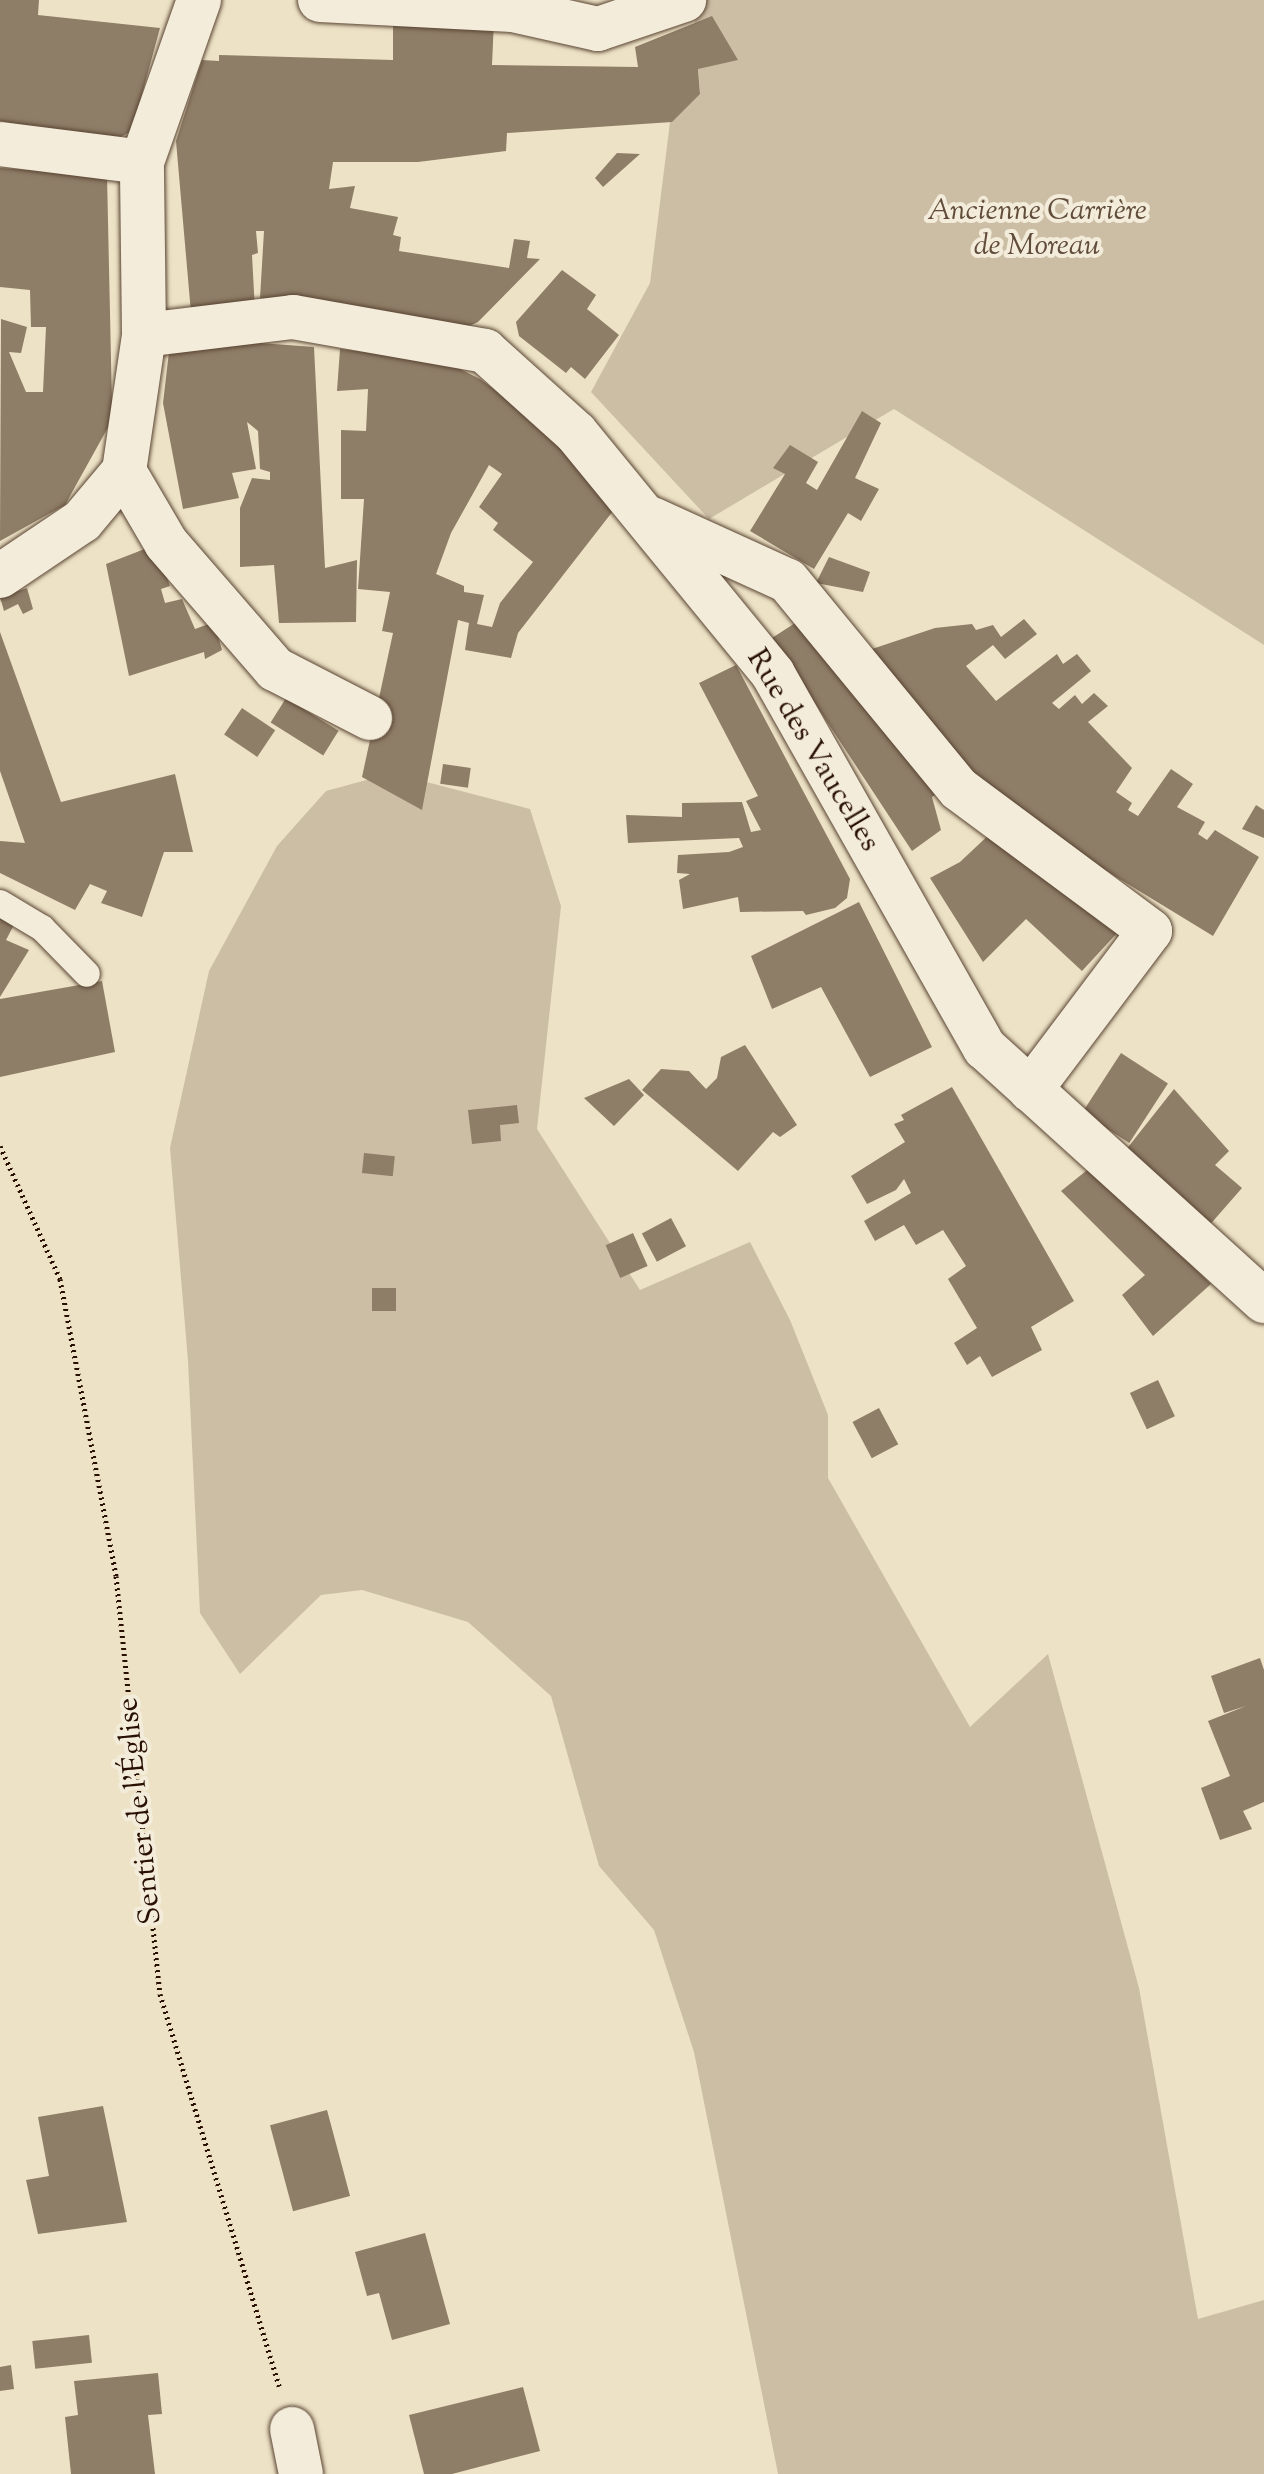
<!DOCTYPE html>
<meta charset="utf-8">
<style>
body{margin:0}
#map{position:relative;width:1264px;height:2474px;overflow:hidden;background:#ede2c6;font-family:"Sorts Mill Goudy",serif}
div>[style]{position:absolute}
.green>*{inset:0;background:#ccbea5}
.building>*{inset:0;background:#8e7d67;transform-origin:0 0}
.path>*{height:5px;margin-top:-2.5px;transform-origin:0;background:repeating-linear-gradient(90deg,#280f01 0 2px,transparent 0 6px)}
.roads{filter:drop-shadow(0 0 2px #594432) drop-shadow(0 0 2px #594432)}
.service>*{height:26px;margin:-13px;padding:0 13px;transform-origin:13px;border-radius:13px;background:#f3ecda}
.minor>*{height:44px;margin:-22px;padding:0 22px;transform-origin:22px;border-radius:22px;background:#f3ecda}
span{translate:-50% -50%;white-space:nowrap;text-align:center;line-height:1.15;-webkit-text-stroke:8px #f3ecda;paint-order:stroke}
.park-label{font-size:30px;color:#614c3a;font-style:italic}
.street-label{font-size:30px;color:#280f01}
</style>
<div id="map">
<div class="green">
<i style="clip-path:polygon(693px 0,1264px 0,1264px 645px,894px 409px,709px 519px,591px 392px,650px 283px,670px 122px,700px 92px)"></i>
<i style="clip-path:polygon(392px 773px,530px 809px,561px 906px,537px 1129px,640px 1290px,750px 1242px,790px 1320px,828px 1415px,828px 1478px,970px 1727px,1048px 1654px,1139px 1988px,1198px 2319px,1264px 2300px,1264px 2474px,778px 2474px,694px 2052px,654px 1930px,599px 1866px,551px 1696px,468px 1622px,362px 1590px,321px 1595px,240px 1674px,200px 1613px,188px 1361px,170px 1148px,209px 971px,277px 846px,326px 791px)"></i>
</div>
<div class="building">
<i style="clip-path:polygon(0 0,39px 0,38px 15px,160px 28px,132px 131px,111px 142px,0 121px)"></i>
<i style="clip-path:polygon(712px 16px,738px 60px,698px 69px,700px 94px,672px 122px,507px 133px,506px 151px,418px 162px,333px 162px,329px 189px,355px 186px,350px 208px,398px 217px,393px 235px,401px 237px,399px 251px,509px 268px,514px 239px,530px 241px,527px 258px,540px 259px,478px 322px,463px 329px,328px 313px,260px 298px,264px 231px,256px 231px,258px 253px,252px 255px,255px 311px,191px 313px,176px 141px,202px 60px,219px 61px,219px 55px,393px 60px,393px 19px,494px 20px,492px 65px,638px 67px,635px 47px)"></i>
<i style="clip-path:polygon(617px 153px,640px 154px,603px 187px,595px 178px)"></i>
<i style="clip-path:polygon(0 168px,107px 175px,112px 405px,111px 422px,65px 505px,0 541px,1px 319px,27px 327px,21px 353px,9px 352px,26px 392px,43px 392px,46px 327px,31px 327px,30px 290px,0 287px)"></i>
<i style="clip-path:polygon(562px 270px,596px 295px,587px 309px,619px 335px,585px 379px,571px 367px,566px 373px,519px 336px,516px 322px)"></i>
<i style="clip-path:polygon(247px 342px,314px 347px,325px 568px,357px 560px,356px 622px,279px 623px,274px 565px,240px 567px,240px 508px,252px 478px,270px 480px,270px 472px,260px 469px,258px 431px,247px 422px,256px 469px,232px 473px,239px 498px,183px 509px,163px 403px,169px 352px)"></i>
<i style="clip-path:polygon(evenodd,340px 349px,446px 362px,480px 379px,540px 423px,613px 511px,518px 633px,511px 658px,465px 650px,469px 623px,458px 620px,422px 810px,362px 777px,393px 633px,382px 631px,390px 592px,358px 589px,364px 499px,341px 499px,341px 430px,366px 431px,368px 389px,337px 391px,340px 349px,489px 465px,502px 474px,479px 507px,498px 523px,493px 530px,533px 562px,500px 603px,492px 627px,477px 624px,484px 595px,464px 592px,464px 586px,436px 574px,451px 533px,489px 465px)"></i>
<i style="clip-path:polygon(862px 411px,881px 423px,855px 478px,879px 489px,861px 521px,848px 513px,814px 569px,750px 531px,785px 474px,773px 468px,790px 445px,818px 462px,806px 483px,817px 490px)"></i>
<i style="clip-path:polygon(155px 545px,170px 586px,161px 589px,165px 603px,182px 599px,195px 629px,214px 622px,222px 650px,205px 659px,204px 652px,129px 676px,106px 564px)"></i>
<i style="clip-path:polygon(829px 557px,870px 572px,863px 592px,816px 583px)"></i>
<i style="clip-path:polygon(27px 588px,33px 609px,23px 614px,18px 604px,4px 611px,0 597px)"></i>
<i style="clip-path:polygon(806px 616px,938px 793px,932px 797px,941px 830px,912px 851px,772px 638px)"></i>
<i style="clip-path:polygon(1024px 619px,1037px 634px,1005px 659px,993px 645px,966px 666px,996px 701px,1057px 654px,1063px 664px,1077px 654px,1091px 671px,1052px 703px,1059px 709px,1075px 695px,1082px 704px,1094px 693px,1108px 706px,1088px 722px,1132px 768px,1116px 792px,1132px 803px,1128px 810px,1138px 816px,1171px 769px,1193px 784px,1177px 807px,1205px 822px,1198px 834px,1207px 840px,1215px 830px,1259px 857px,1213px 936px,1100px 867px,962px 769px,869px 650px,935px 628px,972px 624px,976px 630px,993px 625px,1001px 637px)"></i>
<i style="clip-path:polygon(0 632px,61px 802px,175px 774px,193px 852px,164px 852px,142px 917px,101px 903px,107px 891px,90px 884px,75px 910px,0 873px,0 841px,25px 843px,0 771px)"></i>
<i style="clip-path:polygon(736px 665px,850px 879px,847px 898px,835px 908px,806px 915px,803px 911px,740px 912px,738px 897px,683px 909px,679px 880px,690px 874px,677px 873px,678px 855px,729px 852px,743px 847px,739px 838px,628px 843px,626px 815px,682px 817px,682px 803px,742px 802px,751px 832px,761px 830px,746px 801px,758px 796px,699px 683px)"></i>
<i style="left:286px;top:698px;width:62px;height:29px;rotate:32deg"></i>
<i style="left:242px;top:708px;width:40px;height:32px;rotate:34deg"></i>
<i style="left:443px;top:764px;width:28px;height:20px;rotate:8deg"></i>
<i style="clip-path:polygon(1256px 805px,1264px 810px,1264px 838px,1242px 829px)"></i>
<i style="clip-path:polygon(994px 830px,1118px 932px,1082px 971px,1026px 919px,983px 962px,930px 878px,960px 862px)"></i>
<i style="clip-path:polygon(859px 902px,932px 1047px,870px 1077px,821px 987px,772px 1009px,751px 956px)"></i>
<i style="clip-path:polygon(0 912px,16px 921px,6px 940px,29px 950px,0 997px)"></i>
<i style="clip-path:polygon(102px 981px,115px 1052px,0 1077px,0 999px)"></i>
<i style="clip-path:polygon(745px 1045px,797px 1125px,780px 1137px,773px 1132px,738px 1171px,642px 1090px,661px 1069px,689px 1071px,706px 1089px,717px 1078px,721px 1057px)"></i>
<i style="left:1121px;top:1053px;width:56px;height:71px;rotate:33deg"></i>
<i style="clip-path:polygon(629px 1079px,644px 1095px,614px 1126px,584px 1098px)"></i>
<i style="clip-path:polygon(952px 1087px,1074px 1301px,1031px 1327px,1042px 1350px,992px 1377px,980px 1356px,967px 1365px,954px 1343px,977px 1328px,948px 1279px,966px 1266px,943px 1230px,916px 1245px,904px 1225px,875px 1241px,864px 1221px,911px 1193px,904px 1179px,896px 1190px,867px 1204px,851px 1176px,905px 1142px,894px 1124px,904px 1120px,901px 1115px)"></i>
<i style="clip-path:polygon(1174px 1089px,1229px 1151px,1215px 1165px,1242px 1188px,1207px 1228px,1125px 1151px)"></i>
<i style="clip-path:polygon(517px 1105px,519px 1123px,500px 1125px,501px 1141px,472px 1144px,468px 1110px)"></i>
<i style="left:364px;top:1153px;width:31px;height:20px;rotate:6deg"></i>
<i style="clip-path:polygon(1091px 1167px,1211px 1284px,1153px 1336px,1122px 1295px,1145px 1275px,1061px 1191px)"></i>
<i style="left:671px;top:1218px;width:32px;height:33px;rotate:62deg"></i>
<i style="left:633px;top:1233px;width:36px;height:30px;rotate:66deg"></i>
<i style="left:372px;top:1288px;width:24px;height:23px"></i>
<i style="left:1158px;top:1380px;width:40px;height:31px;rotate:65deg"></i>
<i style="left:879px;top:1408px;width:41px;height:30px;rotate:62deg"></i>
<i style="clip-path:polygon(1260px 1658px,1264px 1670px,1264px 1802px,1243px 1811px,1252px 1829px,1220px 1840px,1201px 1788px,1230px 1776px,1208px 1721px,1246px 1706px,1224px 1713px,1211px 1676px)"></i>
<i style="clip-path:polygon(103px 2106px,127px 2222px,38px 2234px,26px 2180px,49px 2176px,38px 2117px)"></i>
<i style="left:327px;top:2110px;width:89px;height:59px;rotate:75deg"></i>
<i style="clip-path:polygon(425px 2233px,450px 2324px,392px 2340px,379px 2293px,367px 2296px,355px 2252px)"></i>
<i style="left:89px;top:2335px;width:28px;height:57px;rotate:84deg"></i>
<i style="clip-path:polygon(11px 2365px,14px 2389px,0 2391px,0 2367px)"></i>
<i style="clip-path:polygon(158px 2373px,162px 2414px,148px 2415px,155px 2474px,71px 2474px,65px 2417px,78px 2415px,74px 2381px)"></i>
<i style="clip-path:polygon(523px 2387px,540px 2451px,452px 2474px,424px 2474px,409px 2415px)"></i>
</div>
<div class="path">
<i style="left:0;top:1146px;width:146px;rotate:65.7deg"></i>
<i style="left:60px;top:1279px;width:302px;rotate:79.3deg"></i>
<i style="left:116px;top:1576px;width:420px;rotate:84deg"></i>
<i style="left:160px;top:1994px;width:410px;rotate:73.1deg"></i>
</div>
<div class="roads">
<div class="service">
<i style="left:0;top:903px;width:49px;rotate:30.8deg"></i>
<i style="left:42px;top:928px;width:64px;rotate:45.6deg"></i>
</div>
<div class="minor">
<i style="left:320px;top:0;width:193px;rotate:3deg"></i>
<i style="left:513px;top:10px;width:87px;rotate:12.6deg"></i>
<i style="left:598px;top:29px;width:91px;rotate:-18.6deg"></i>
<i style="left:0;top:144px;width:143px;rotate:7.2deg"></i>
<i style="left:144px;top:335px;width:150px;rotate:-6.9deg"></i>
<i style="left:293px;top:317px;width:195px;rotate:10deg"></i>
<i style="left:485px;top:351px;width:122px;rotate:42deg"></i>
<i style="left:576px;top:433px;width:311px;rotate:50.7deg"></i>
<i style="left:773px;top:674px;width:430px;rotate:60.5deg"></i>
<i style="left:985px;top:1048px;width:377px;rotate:42.2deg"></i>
<i style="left:124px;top:471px;width:83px;rotate:59.7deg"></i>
<i style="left:166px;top:543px;width:167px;rotate:49.1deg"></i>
<i style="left:275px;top:669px;width:107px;rotate:27.3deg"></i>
<i style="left:652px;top:519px;width:149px;rotate:24.5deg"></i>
<i style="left:788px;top:581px;width:269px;rotate:50.6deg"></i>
<i style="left:959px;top:789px;width:238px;rotate:36.6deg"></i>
<i style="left:1150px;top:931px;width:199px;rotate:127deg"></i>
<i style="left:0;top:576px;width:99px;rotate:-33.9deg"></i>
<i style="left:82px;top:521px;width:65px;rotate:-50deg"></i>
<i style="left:124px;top:471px;width:137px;rotate:-81.6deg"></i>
<i style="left:144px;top:335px;width:173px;rotate:-90.7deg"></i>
<i style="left:142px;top:162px;width:172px;rotate:-70.6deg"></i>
<i style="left:292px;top:2429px;width:46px;rotate:78.7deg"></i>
</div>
</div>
<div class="park-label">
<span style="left:1037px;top:229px">Ancienne Carrière<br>de Moreau</span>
</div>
<div class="street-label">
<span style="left:812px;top:751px;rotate:59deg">Rue des Vaucelles</span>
<span style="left:141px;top:1811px;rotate:-96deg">Sentier de l'Église</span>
</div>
</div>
